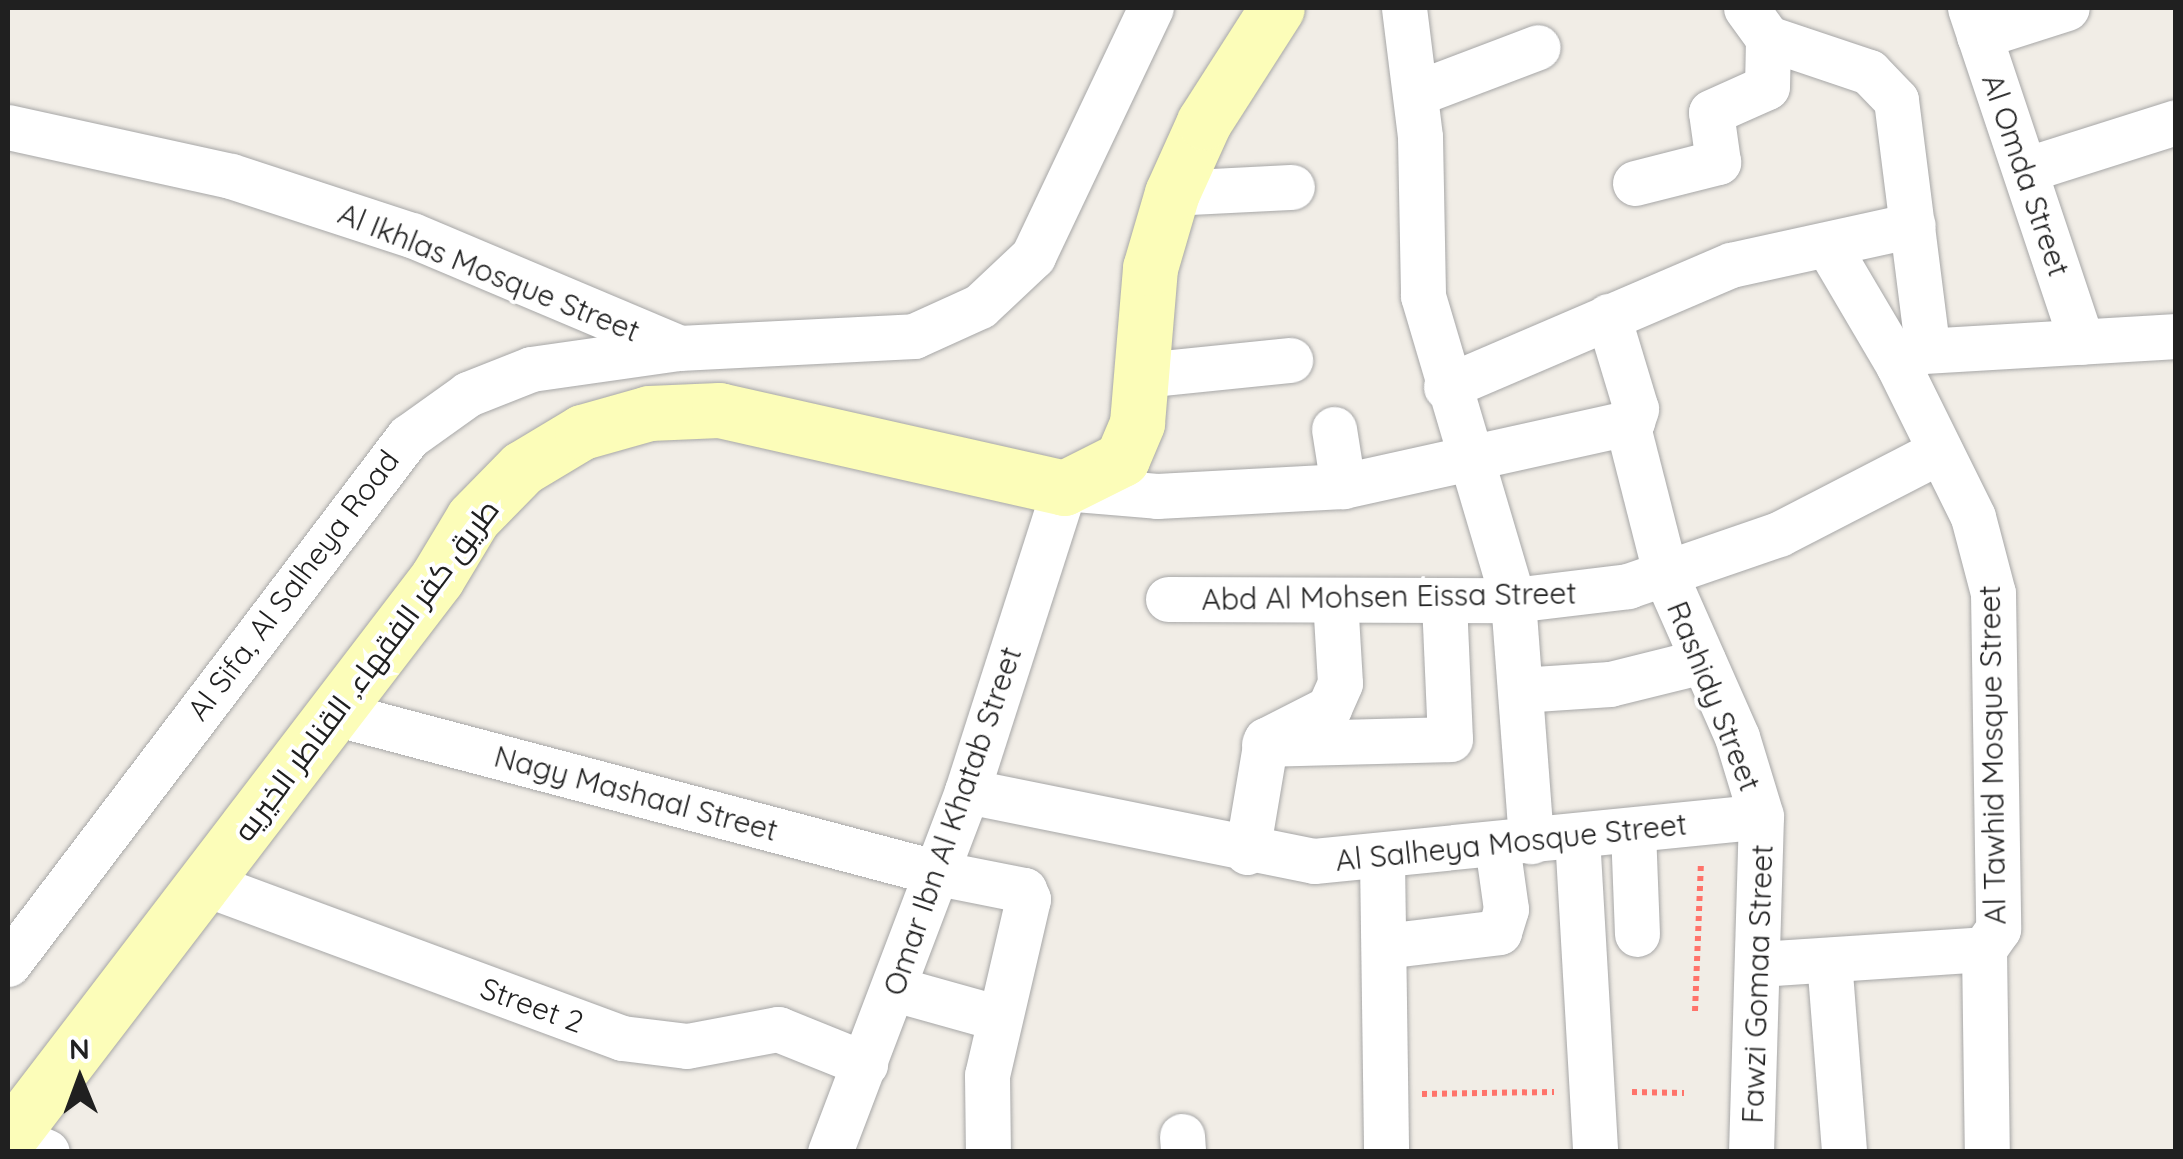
<!DOCTYPE html>
<meta charset="utf-8">
<style>
body{margin:0}
#map{position:relative;width:2183px;height:1159px;overflow:hidden;background:#f1ede6;font-family:Quicksand,Cairo,sans-serif}
div>[style]{position:absolute}
.path>*{height:6px;margin-top:-3px;transform-origin:0;background:repeating-linear-gradient(90deg,#ff736a 0 5px,transparent 0 10px)}
.roads{filter:drop-shadow(0 0 2px #a7a7a7) drop-shadow(0 0 2px #a7a7a7)}
.street>*{height:45px;margin:-22.5px;padding:0 22.5px;transform-origin:22.5px;border-radius:22.5px;background:#fff}
.secondary>*{height:55px;margin:-27.5px;padding:0 27.5px;transform-origin:27.5px;border-radius:27.5px;background:#fcfdb9}
span{translate:-50% -50%;white-space:nowrap;text-align:center;line-height:1.15;-webkit-text-stroke:8px #fff;paint-order:stroke}
.street-label{font-size:30px;color:#202020}
.frame{position:absolute;inset:0;border:10px solid #202020;pointer-events:none}
.north{position:absolute;left:30px;top:1029px;width:100px;height:100px;-webkit-text-stroke:8px #fff;paint-order:stroke;rotate:359deg;font-size:28px;font-weight:700;line-height:40px;text-align:center;color:#202020}
.north::after{content:'';display:block;margin:auto;width:35px;height:45px;background:#202020;clip-path:polygon(50% 0,100% 100%,50% 72%,0 100%)}
</style>
<div id="map">
<div class="path">
<i style="left:1695px;top:1011px;width:147px;rotate:-87.7deg"></i>
<i style="left:1632px;top:1092px;width:52px;rotate:1.1deg"></i>
<i style="left:1422px;top:1094px;width:132px;rotate:-0.9deg"></i>
</div>
<div class="roads">
<div class="street">
<i style="left:1404px;top:8px;width:130px;rotate:82.9deg"></i>
<i style="left:1420px;top:137px;width:159px;rotate:88.9deg"></i>
<i style="left:1423px;top:296px;width:317px;rotate:73.5deg"></i>
<i style="left:1513px;top:600px;width:242px;rotate:85.7deg"></i>
<i style="left:1746px;top:8px;width:37px;rotate:54deg"></i>
<i style="left:1768px;top:38px;width:107px;rotate:18.6deg"></i>
<i style="left:1869px;top:72px;width:39px;rotate:46deg"></i>
<i style="left:1896px;top:100px;width:249px;rotate:82.8deg"></i>
<i style="left:1927px;top:347px;width:34px;rotate:148deg"></i>
<i style="left:1898px;top:365px;width:169px;rotate:63.7deg"></i>
<i style="left:1973px;top:517px;width:79px;rotate:75.3deg"></i>
<i style="left:1993px;top:593px;width:336px;rotate:89.1deg"></i>
<i style="left:1998px;top:929px;width:24px;rotate:125deg"></i>
<i style="left:1984px;top:949px;width:203px;rotate:89.2deg"></i>
<i style="left:1970px;top:8px;width:352px;rotate:71.5deg"></i>
<i style="left:1979px;top:36px;width:92px;rotate:-17.7deg"></i>
<i style="left:1417px;top:93px;width:129px;rotate:-20.8deg"></i>
<i style="left:8px;top:127px;width:228px;rotate:12.4deg"></i>
<i style="left:231px;top:176px;width:190px;rotate:18.1deg"></i>
<i style="left:412px;top:235px;width:290px;rotate:22.9deg"></i>
<i style="left:2025px;top:170px;width:158px;rotate:-17.6deg"></i>
<i style="left:1635px;top:183px;width:86px;rotate:-14.2deg"></i>
<i style="left:1718px;top:162px;width:50px;rotate:-98deg"></i>
<i style="left:1711px;top:112px;width:61px;rotate:-24.1deg"></i>
<i style="left:1767px;top:87px;width:49px;rotate:-88.8deg"></i>
<i style="left:1172px;top:193px;width:120px;rotate:-2.9deg"></i>
<i style="left:1828px;top:246px;width:138px;rotate:59.5deg"></i>
<i style="left:1925px;top:351px;width:251px;rotate:-3.4deg"></i>
<i style="left:1142px;top:375px;width:149px;rotate:-5.8deg"></i>
<i style="left:1446px;top:387px;width:310px;rotate:-23.2deg"></i>
<i style="left:1731px;top:265px;width:186px;rotate:-12.4deg"></i>
<i style="left:1627px;top:423px;width:158px;rotate:75.7deg"></i>
<i style="left:1666px;top:576px;width:176px;rotate:66.2deg"></i>
<i style="left:1737px;top:737px;width:83px;rotate:73.1deg"></i>
<i style="left:1761px;top:816px;width:336px;rotate:91.7deg"></i>
<i style="left:1334px;top:429px;width:58px;rotate:81deg"></i>
<i style="left:1168px;top:599px;width:345px;rotate:0.2deg"></i>
<i style="left:1513px;top:600px;width:116px;rotate:-6.9deg"></i>
<i style="left:1628px;top:586px;width:160px;rotate:-19deg"></i>
<i style="left:1779px;top:534px;width:181px;rotate:-27.3deg"></i>
<i style="left:1520px;top:690px;width:90px;rotate:-3.8deg"></i>
<i style="left:1610px;top:684px;width:96px;rotate:-13.9deg"></i>
<i style="left:334px;top:713px;width:625px;rotate:14.84deg"></i>
<i style="left:938px;top:873px;width:88px;rotate:11.2deg"></i>
<i style="left:1024px;top:890px;width:10px;rotate:66deg"></i>
<i style="left:1028px;top:899px;width:181px;rotate:103.1deg"></i>
<i style="left:987px;top:1075px;width:77px;rotate:89.3deg"></i>
<i style="left:1264px;top:744px;width:186px;rotate:-1.5deg"></i>
<i style="left:1450px;top:739px;width:139px;rotate:-92.5deg"></i>
<i style="left:967px;top:791px;width:354px;rotate:11.4deg"></i>
<i style="left:1314px;top:861px;width:449px;rotate:-5.7deg"></i>
<i style="left:1633px;top:830px;width:104px;rotate:87.8deg"></i>
<i style="left:1577px;top:836px;width:317px;rotate:86.7deg"></i>
<i style="left:1247px;top:852px;width:114px;rotate:-80.4deg"></i>
<i style="left:1266px;top:740px;width:71px;rotate:-26.9deg"></i>
<i style="left:1329px;top:708px;width:27px;rotate:-66deg"></i>
<i style="left:1340px;top:683px;width:83px;rotate:-93.4deg"></i>
<i style="left:1382px;top:859px;width:293px;rotate:89.2deg"></i>
<i style="left:206px;top:884px;width:444px;rotate:20.3deg"></i>
<i style="left:622px;top:1038px;width:65px;rotate:7deg"></i>
<i style="left:687px;top:1046px;width:93px;rotate:-10.6deg"></i>
<i style="left:778px;top:1029px;width:94px;rotate:21.9deg"></i>
<i style="left:1384px;top:946px;width:116px;rotate:-6.9deg"></i>
<i style="left:1499px;top:932px;width:24px;rotate:-73deg"></i>
<i style="left:1506px;top:909px;width:65px;rotate:-98deg"></i>
<i style="left:1829px;top:960px;width:193px;rotate:85.5deg"></i>
<i style="left:8px;top:964px;width:662px;rotate:-52.8deg"></i>
<i style="left:408px;top:437px;width:74px;rotate:-35.6deg"></i>
<i style="left:468px;top:394px;width:68px;rotate:-21.6deg"></i>
<i style="left:531px;top:369px;width:149px;rotate:-8.1deg"></i>
<i style="left:679px;top:348px;width:235px;rotate:-2.9deg"></i>
<i style="left:914px;top:336px;width:72px;rotate:-24.4deg"></i>
<i style="left:980px;top:306px;width:73px;rotate:-43.3deg"></i>
<i style="left:1033px;top:256px;width:275px;rotate:-64.6deg"></i>
<i style="left:1759px;top:964px;width:225px;rotate:-3.8deg"></i>
<i style="left:895px;top:989px;width:104px;rotate:15.6deg"></i>
<i style="left:10px;top:1136px;width:40px;rotate:23.4deg"></i>
<i style="left:1182px;top:1136px;width:16px;rotate:86deg"></i>
<i style="left:830px;top:1152px;width:386px;rotate:-69.2deg"></i>
<i style="left:967px;top:791px;width:318px;rotate:-72.2deg"></i>
<i style="left:1064px;top:488px;width:93px;rotate:4.9deg"></i>
<i style="left:1157px;top:496px;width:186px;rotate:-3.1deg"></i>
<i style="left:1343px;top:486px;width:296px;rotate:-12.5deg"></i>
<i style="left:1632px;top:422px;width:14px;rotate:-73deg"></i>
<i style="left:1636px;top:409px;width:97px;rotate:-106.8deg"></i>
</div>
<div class="secondary">
<i style="left:8px;top:1139px;width:706px;rotate:-52.59deg"></i>
<i style="left:437px;top:578px;width:70px;rotate:-59deg"></i>
<i style="left:473px;top:518px;width:70px;rotate:-45.6deg"></i>
<i style="left:522px;top:468px;width:70px;rotate:-31deg"></i>
<i style="left:582px;top:432px;width:70px;rotate:-15.8deg"></i>
<i style="left:649px;top:413px;width:70px;rotate:-2.5deg"></i>
<i style="left:719px;top:410px;width:354px;rotate:12.7deg"></i>
<i style="left:1064px;top:488px;width:65px;rotate:-26.6deg"></i>
<i style="left:1122px;top:459px;width:39px;rotate:-67deg"></i>
<i style="left:1137px;top:423px;width:156px;rotate:-85.2deg"></i>
<i style="left:1150px;top:268px;width:78px;rotate:-73.7deg"></i>
<i style="left:1172px;top:193px;width:78px;rotate:-65.7deg"></i>
<i style="left:1204px;top:122px;width:135px;rotate:-57.4deg"></i>
</div>
</div>
<div class="street-label">
<span style="left:2026px;top:175px;rotate:71deg">Al Omda Street</span>
<span style="left:489px;top:272px;rotate:22deg">Al Ikhlas Mosque Street</span>
<span style="left:293px;top:585px;rotate:-53deg">Al Sifa, Al Salheya Road</span>
<span style="left:1389px;top:596px;rotate:-1deg">Abd Al Mohsen Eissa Street</span>
<span style="left:366px;top:670px;rotate:-53deg">طريق كفر الفقهاء, القناطر الخيريه</span>
<span style="left:1714px;top:696px;rotate:68deg">Rashidy Street</span>
<span style="left:1992px;top:755px;rotate:-91deg">Al Tawhid Mosque Street</span>
<span style="left:636px;top:793px;rotate:15deg">Nagy Mashaal Street</span>
<span style="left:952px;top:821px;rotate:-71deg">Omar Ibn Al Khatab Street</span>
<span style="left:1511px;top:842px;rotate:-6deg">Al Salheya Mosque Street</span>
<span style="left:1757px;top:984px;rotate:-88deg">Fawzi Gomaa Street</span>
<span style="left:532px;top:1005px;rotate:20deg">Street 2</span>
</div>
<div class="frame"></div>
<div class="north">N</div>
</div>
